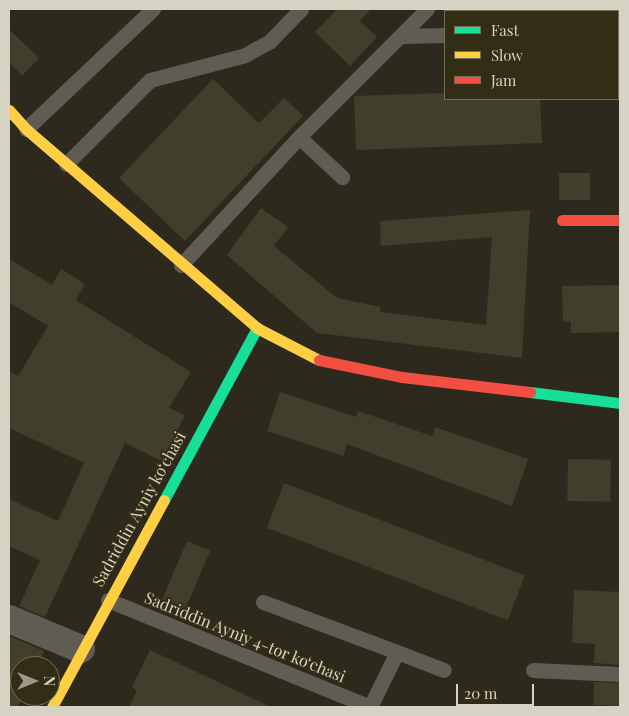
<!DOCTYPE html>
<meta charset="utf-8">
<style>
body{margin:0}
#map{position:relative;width:629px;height:716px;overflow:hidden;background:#2d291c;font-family:"Playfair Display",serif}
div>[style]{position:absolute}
.building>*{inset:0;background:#423e2c;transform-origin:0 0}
.lane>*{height:15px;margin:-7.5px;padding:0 7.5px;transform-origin:7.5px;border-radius:7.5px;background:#5f5d53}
.street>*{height:28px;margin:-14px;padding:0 14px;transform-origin:14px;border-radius:14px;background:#5f5d53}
.fast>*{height:11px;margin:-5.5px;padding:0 5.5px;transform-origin:5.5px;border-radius:5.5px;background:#16e098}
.slow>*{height:11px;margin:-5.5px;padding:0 5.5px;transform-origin:5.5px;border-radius:5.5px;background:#ffcf43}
.jam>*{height:11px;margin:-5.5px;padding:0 5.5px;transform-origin:5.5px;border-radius:5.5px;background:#f24e42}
span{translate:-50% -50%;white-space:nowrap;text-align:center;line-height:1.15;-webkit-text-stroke:4px #332d16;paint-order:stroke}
.street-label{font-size:16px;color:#d6d2c4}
.frame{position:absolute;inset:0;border:10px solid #d6d2c4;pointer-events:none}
.legend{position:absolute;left:444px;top:10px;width:175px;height:90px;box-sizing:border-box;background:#332d16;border:1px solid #746f5c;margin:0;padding:6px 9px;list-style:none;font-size:15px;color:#d6d2c4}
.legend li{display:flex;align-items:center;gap:10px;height:25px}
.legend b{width:25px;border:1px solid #746f5c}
.north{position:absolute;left:10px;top:656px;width:50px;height:50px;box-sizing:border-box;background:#332d16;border:1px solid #746f5c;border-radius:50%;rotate:90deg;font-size:14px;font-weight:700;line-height:20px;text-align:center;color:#d6d2c4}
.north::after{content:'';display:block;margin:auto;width:18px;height:22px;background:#9b9789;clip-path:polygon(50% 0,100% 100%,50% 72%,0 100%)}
.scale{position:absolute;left:456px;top:684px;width:78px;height:22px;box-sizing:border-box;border:2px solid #d6d2c4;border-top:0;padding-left:6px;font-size:15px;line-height:18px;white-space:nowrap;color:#d6d2c4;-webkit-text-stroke:4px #332d16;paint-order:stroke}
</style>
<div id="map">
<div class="building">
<i style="clip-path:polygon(337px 9px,371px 9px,360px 21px,377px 37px,350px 66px,315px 32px)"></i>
<i style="clip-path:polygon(9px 29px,39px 58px,22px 76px,9px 62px)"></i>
<i style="clip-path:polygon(213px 79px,259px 123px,284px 98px,303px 116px,185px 241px,119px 178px)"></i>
<i style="clip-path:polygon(445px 93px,445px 99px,540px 99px,542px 143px,356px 150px,354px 96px)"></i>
<i style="left:559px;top:173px;width:31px;height:27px"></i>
<i style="clip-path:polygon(261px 208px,288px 227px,274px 246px,337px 298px,381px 307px,380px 312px,486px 325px,492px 237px,381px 246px,380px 221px,530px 210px,522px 358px,317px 333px,227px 255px)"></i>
<i style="clip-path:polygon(9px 259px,52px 285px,61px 269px,85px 284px,76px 300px,191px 372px,169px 408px,185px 415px,162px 461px,125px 443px,45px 617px,19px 606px,40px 560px,9px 546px,9px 499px,58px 521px,84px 463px,9px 428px,9px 372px,18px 376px,48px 326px,9px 302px)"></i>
<i style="clip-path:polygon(620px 285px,620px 332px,571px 333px,571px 322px,563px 321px,562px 286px)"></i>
<i style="clip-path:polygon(280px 392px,356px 417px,358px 411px,432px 436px,435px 427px,528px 459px,512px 506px,347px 444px,343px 456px,267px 431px)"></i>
<i style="left:568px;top:459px;width:43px;height:42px;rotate:1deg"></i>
<i style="left:284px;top:483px;width:258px;height:48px;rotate:21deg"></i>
<i style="left:187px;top:541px;width:25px;height:67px;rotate:23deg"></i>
<i style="clip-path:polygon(574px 590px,620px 592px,620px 665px,594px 663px,595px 644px,572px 643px)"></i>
<i style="clip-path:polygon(9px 636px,44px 651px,37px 666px,20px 666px,20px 696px,23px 696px,18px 707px,9px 707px)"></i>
<i style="clip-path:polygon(150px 650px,271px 707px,129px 707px,137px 690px,132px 687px)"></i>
<i style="left:594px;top:682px;width:26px;height:23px;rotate:2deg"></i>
</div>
<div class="lane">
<i style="left:403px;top:36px;width:42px;rotate:-1.4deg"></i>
<i style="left:26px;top:129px;width:175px;rotate:-43.4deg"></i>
<i style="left:299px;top:137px;width:59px;rotate:42.9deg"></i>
<i style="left:66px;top:164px;width:119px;rotate:-45deg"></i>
<i style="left:150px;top:80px;width:98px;rotate:-14.7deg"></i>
<i style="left:245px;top:55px;width:29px;rotate:-29deg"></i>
<i style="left:270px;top:41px;width:45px;rotate:-45.9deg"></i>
<i style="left:181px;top:265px;width:174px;rotate:-47.3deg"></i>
<i style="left:299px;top:137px;width:181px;rotate:-45deg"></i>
<i style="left:108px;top:600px;width:283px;rotate:22.2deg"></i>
<i style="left:370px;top:707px;width:61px;rotate:-63.9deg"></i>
<i style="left:397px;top:652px;width:143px;rotate:-159.5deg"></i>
<i style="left:397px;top:652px;width:50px;rotate:21deg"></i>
<i style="left:533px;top:670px;width:87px;rotate:2.6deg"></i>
</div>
<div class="street">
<i style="left:9px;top:619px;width:78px;rotate:22.6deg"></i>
</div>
<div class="fast">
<i style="left:530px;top:392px;width:91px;rotate:7deg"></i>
<i style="left:164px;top:500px;width:196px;rotate:-61.6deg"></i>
</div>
<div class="slow">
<i style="left:9px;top:110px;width:25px;rotate:48deg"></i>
<i style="left:26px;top:129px;width:305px;rotate:40.7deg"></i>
<i style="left:257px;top:328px;width:70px;rotate:27.3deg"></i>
<i style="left:52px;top:707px;width:235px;rotate:-61.6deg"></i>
</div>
<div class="jam">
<i style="left:562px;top:220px;width:58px"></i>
<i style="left:319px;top:360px;width:85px;rotate:11.6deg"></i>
<i style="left:402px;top:377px;width:129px;rotate:6.7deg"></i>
</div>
<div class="street-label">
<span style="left:139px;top:509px;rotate:-61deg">Sadriddin Ayniy koʻchasi</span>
<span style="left:245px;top:637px;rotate:22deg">Sadriddin Ayniy 4-tor koʻchasi</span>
</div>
<div class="frame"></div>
<ul class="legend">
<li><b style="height:6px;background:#16e098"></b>Fast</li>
<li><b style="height:6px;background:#ffcf43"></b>Slow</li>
<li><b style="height:6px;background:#f24e42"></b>Jam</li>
</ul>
<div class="north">N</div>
<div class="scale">20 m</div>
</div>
